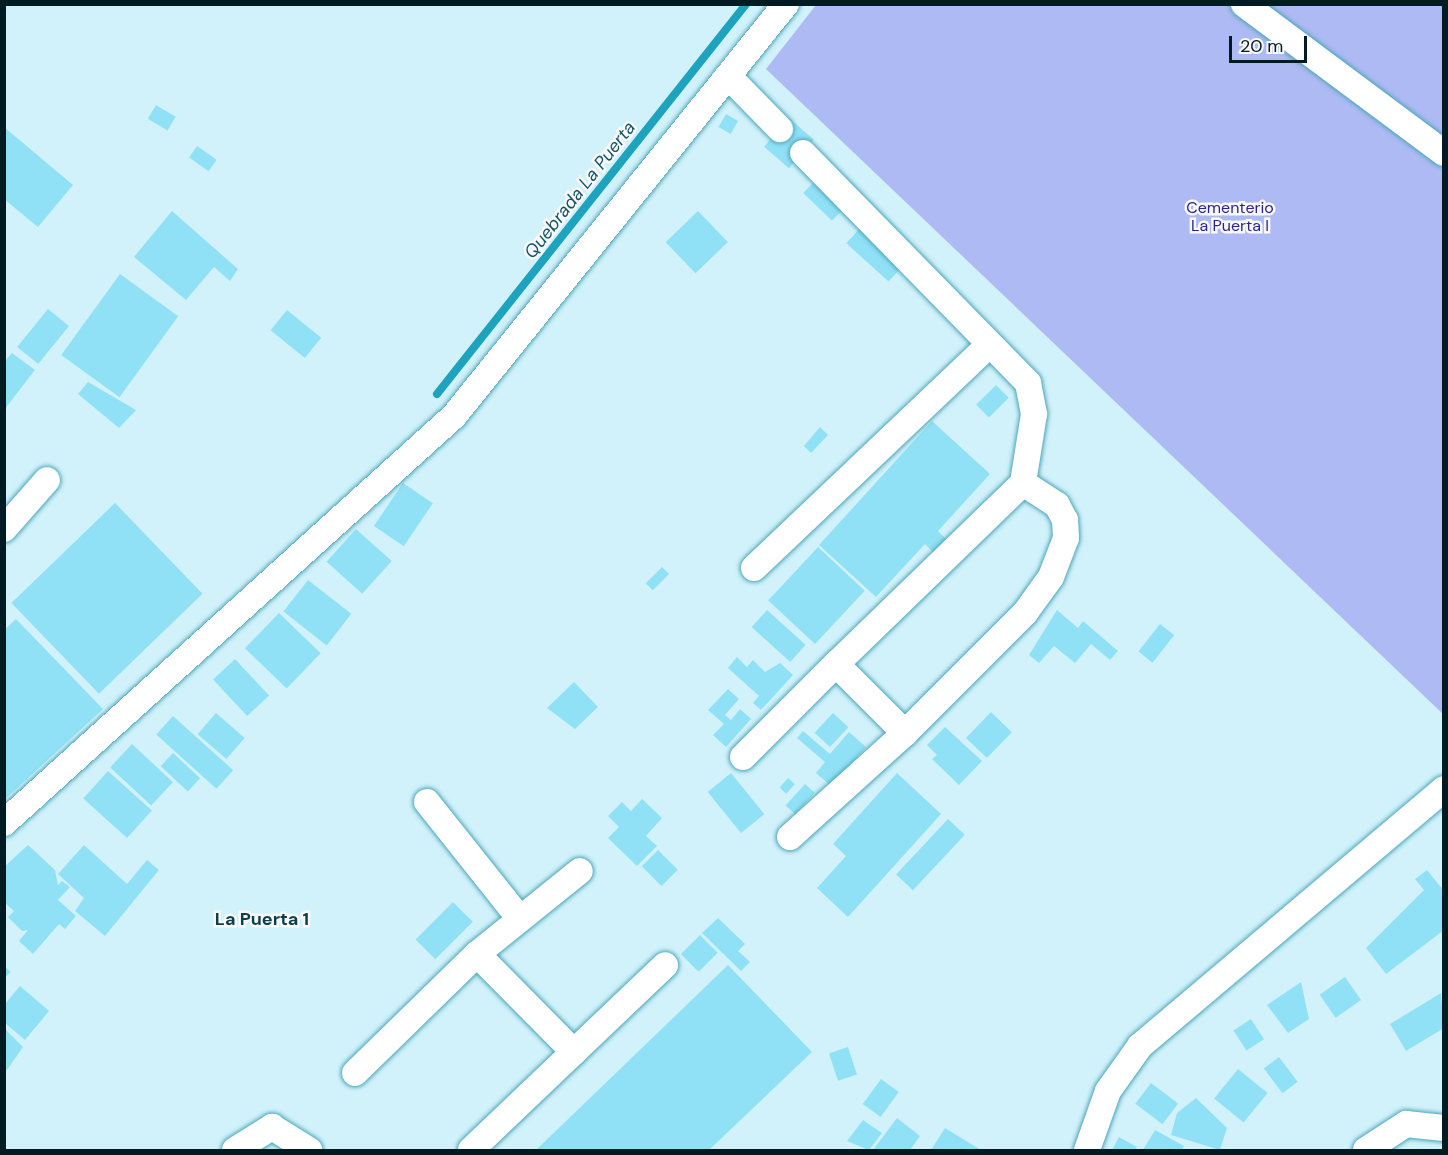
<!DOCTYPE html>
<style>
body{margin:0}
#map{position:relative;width:1448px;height:1155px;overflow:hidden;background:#d1f2fb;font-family:"DM Sans",sans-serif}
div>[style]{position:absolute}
.green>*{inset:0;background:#aebaf4}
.stream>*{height:8px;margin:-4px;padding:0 4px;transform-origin:4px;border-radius:4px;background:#1da3bd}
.building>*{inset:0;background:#91e1f6;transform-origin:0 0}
.roads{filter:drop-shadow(0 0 2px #4ca6bb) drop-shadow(0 0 2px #4ca6bb)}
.minor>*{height:26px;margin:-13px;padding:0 13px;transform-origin:13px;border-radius:13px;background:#fff}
span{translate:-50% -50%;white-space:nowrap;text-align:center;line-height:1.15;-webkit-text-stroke:5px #f8f8f8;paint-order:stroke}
.park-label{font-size:16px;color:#2a2491}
.water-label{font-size:18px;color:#125665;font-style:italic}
.neighbourhood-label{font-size:18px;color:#0d3f4a;font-weight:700}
.frame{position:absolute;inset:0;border:6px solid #001b21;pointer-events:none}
.scale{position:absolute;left:1229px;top:36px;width:78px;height:27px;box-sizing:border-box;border:3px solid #001b21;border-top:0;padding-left:8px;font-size:18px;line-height:21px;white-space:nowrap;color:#001b21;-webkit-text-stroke:4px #f8f8f8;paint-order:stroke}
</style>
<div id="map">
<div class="green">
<i style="clip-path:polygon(816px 5px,1443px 5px,1443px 714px,766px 69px)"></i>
</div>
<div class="stream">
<i style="left:437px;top:394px;width:498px;rotate:-51.6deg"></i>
</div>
<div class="building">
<i style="left:156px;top:105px;width:23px;height:16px;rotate:31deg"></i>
<i style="left:726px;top:114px;width:14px;height:15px;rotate:30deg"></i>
<i style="left:789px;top:118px;width:33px;height:38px;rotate:41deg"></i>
<i style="clip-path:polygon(4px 127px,73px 185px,38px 227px,4px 199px)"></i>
<i style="left:197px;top:146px;width:24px;height:14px;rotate:35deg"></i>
<i style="left:813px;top:183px;width:40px;height:14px;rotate:44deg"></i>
<i style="clip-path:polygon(172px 211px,238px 269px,230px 281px,214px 267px,186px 300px,134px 257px)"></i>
<i style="left:698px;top:211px;width:43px;height:45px;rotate:46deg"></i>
<i style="left:861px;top:227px;width:57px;height:22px;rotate:42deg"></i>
<i style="left:120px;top:274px;width:72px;height:100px;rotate:36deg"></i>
<i style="left:48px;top:309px;width:27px;height:49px;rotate:39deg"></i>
<i style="left:287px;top:310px;width:44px;height:26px;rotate:39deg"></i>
<i style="clip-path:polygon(12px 353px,35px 370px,4px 410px,4px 362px)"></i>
<i style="clip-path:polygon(88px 382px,136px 410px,119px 428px,78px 394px)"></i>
<i style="left:996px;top:385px;width:18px;height:28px;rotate:45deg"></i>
<i style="clip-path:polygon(932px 421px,990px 474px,938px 531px,947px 540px,935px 554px,925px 544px,876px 597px,819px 545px)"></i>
<i style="clip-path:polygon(820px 427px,828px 435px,811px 453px,804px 446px)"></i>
<i style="left:403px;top:483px;width:36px;height:52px;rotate:34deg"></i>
<i style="left:115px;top:503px;width:126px;height:144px;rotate:46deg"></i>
<i style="left:356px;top:529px;width:48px;height:44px;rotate:42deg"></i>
<i style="left:818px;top:547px;width:64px;height:73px;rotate:43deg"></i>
<i style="left:662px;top:567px;width:10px;height:23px;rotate:45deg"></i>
<i style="left:308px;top:580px;width:55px;height:40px;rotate:38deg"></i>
<i style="left:767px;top:610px;width:52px;height:23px;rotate:42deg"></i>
<i style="clip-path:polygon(1057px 610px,1078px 628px,1083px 621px,1118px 651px,1110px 660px,1091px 644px,1075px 663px,1054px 646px,1039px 663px,1029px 655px)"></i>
<i style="left:279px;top:613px;width:58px;height:49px;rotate:44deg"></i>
<i style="clip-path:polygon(16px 619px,103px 709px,4px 800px,4px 630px)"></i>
<i style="left:1160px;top:624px;width:18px;height:35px;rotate:38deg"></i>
<i style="clip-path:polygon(737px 657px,747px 667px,753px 660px,765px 672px,780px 663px,793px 675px,761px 710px,753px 703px,759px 696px,728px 668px)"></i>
<i style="left:235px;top:659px;width:50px;height:30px;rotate:47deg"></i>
<i style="clip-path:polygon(574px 682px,598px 707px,575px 729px,547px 708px)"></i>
<i style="clip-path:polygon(728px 689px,739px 699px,725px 715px,731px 720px,740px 709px,751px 719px,726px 747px,713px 735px,724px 724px,708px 710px)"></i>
<i style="left:991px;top:712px;width:29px;height:36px;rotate:44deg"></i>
<i style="left:216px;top:713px;width:38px;height:28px;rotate:41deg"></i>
<i style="left:833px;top:713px;width:21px;height:27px;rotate:43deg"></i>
<i style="left:173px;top:716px;width:81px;height:25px;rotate:42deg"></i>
<i style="clip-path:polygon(945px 727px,982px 761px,959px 785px,932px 759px,937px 755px,927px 745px)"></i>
<i style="clip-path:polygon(803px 731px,830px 754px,849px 732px,866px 747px,832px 787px,816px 773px,825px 762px,797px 738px)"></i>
<i style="left:132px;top:744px;width:56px;height:32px;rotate:43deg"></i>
<i style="left:173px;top:753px;width:37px;height:18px;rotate:43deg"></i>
<i style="left:108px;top:771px;width:59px;height:37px;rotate:42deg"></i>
<i style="left:731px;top:773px;width:53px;height:30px;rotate:51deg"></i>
<i style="clip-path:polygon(897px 773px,941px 814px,848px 917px,817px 888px,846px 856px,833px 844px)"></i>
<i style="left:788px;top:778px;width:9px;height:13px;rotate:41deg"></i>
<i style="left:805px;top:784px;width:13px;height:29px;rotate:42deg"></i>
<i style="clip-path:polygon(642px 799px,662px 818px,646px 836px,657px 846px,637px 866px,608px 838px,619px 827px,608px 816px,622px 802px,631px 811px)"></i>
<i style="left:948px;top:819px;width:23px;height:76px;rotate:43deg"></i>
<i style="clip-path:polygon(28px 845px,55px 870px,58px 885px,62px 881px,70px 887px,58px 900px,76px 916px,65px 929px,59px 924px,33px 954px,19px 941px,28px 930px,22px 931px,8px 917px,14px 911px,4px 902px,4px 867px)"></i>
<i style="clip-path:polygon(84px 845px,127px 884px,147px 860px,159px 870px,105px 936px,75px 911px,84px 898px,58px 874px)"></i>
<i style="left:658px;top:850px;width:28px;height:23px;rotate:45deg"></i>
<i style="clip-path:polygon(1427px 870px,1444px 891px,1444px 930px,1386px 974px,1366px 948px,1424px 890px,1415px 879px)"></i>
<i style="left:453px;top:902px;width:28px;height:53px;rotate:45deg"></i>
<i style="clip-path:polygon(718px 918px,745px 944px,738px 951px,750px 962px,741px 971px,702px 933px)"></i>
<i style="left:700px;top:935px;width:25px;height:27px;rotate:45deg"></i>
<i style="clip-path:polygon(728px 965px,812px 1052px,709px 1150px,536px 1150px)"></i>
<i style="clip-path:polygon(4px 966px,11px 972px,4px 978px)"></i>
<i style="left:1345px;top:977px;width:28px;height:31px;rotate:55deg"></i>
<i style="clip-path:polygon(1301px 982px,1309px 1019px,1288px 1033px,1267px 1005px)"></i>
<i style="clip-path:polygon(20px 986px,49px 1011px,25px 1040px,5px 1023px,5px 1004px)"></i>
<i style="clip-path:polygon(1441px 993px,1444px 1028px,1406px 1051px,1390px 1024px)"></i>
<i style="left:1251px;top:1019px;width:24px;height:21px;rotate:57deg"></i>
<i style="clip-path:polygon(4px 1028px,23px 1047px,7px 1070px,4px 1067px)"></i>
<i style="left:848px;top:1047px;width:29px;height:20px;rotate:72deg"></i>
<i style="left:1279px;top:1057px;width:31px;height:19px;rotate:53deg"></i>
<i style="left:1238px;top:1069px;width:38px;height:38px;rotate:39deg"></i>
<i style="left:881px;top:1079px;width:22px;height:31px;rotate:36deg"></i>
<i style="left:1151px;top:1083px;width:34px;height:26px;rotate:37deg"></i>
<i style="clip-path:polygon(1196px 1098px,1227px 1128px,1220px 1150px,1171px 1135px,1177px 1113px)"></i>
<i style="clip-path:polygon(897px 1118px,920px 1136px,910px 1150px,873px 1150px)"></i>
<i style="clip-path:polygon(863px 1120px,882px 1133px,869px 1150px,847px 1141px)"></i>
<i style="clip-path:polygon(945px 1128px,981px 1150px,931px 1150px)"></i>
<i style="clip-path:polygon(1155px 1130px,1184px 1146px,1182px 1150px,1143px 1150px)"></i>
<i style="clip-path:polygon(1119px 1137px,1137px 1147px,1135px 1150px,1112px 1150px)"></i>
</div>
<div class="roads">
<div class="minor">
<i style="left:1244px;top:4px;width:249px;rotate:36.7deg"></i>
<i style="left:729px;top:77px;width:73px;rotate:45.6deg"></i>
<i style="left:803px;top:153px;width:322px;rotate:45.6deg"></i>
<i style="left:1028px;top:383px;width:32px;rotate:79deg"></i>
<i style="left:1034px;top:414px;width:70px;rotate:99.1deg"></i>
<i style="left:1023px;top:483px;width:260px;rotate:135.9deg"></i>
<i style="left:836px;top:664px;width:98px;rotate:45deg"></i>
<i style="left:905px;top:733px;width:170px;rotate:-45deg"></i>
<i style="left:1025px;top:613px;width:44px;rotate:-54.2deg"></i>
<i style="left:1051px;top:577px;width:42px;rotate:-69deg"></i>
<i style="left:1066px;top:538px;width:18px;rotate:-93deg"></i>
<i style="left:1065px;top:520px;width:17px;rotate:-118deg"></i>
<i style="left:1057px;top:505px;width:40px;rotate:-147.1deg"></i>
<i style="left:4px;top:529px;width:65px;rotate:-48.7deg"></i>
<i style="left:754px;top:568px;width:324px;rotate:-43.5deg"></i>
<i style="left:743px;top:757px;width:132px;rotate:-45deg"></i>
<i style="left:427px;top:802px;width:149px;rotate:51.5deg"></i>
<i style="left:4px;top:823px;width:607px;rotate:-42.13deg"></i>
<i style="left:454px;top:416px;width:529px;rotate:-51.14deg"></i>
<i style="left:790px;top:837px;width:155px;rotate:-42.1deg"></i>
<i style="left:477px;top:954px;width:132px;rotate:-38.9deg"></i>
<i style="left:355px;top:1073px;width:170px;rotate:-44.3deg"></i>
<i style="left:477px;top:954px;width:138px;rotate:45.3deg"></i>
<i style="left:235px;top:1150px;width:44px;rotate:-31.9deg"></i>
<i style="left:272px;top:1127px;width:44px;rotate:31.9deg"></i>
<i style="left:471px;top:1150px;width:268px;rotate:-43.6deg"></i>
<i style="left:1087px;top:1150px;width:63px;rotate:-70.4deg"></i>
<i style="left:1108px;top:1091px;width:55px;rotate:-54.6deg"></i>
<i style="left:1140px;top:1046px;width:398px;rotate:-40.2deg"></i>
<i style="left:1366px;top:1150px;width:48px;rotate:-33deg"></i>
<i style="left:1406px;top:1124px;width:38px;rotate:6deg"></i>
</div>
</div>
<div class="park-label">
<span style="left:1230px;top:217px">Cementerio<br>La Puerta I</span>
</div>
<div class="water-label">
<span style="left:580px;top:190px;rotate:-52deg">Quebrada La Puerta</span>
</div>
<div class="neighbourhood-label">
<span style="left:262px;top:919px">La Puerta 1</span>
</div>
<div class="frame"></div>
<div class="scale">20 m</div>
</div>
